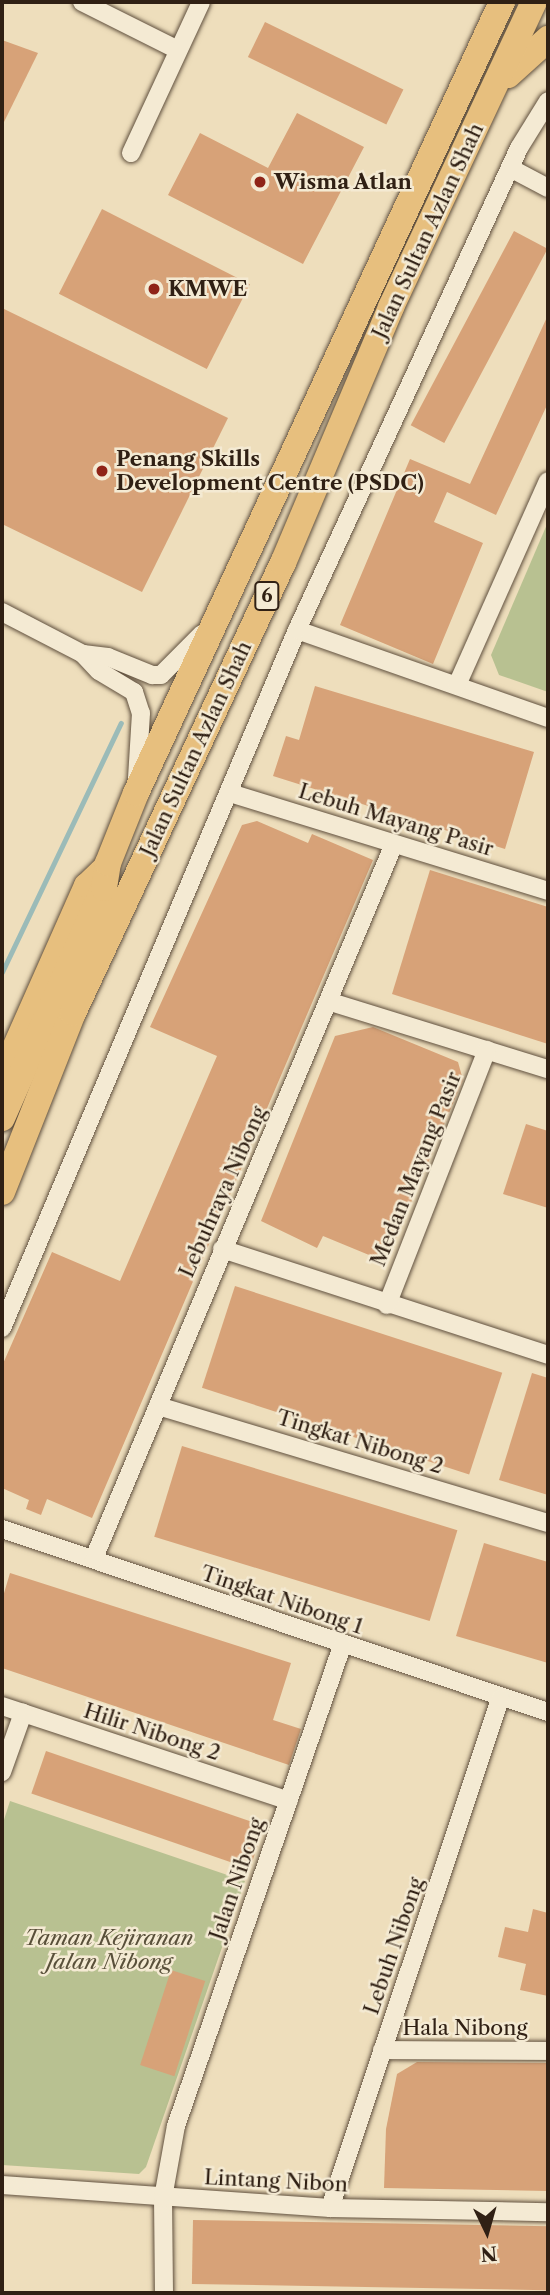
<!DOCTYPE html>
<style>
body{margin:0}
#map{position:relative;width:550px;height:2295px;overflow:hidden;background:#eedebc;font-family:"Libre Caslon Text",serif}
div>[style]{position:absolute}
.green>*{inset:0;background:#b8c191}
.stream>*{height:5px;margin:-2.5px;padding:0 2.5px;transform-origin:2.5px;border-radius:2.5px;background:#9bbbb8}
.building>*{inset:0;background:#d7a278;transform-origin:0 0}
.roads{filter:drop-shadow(0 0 2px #60503e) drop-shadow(0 0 2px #60503e)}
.minor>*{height:18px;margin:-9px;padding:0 9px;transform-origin:9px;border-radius:9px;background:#f4ead3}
.major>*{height:23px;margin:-11.5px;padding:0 11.5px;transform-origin:11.5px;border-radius:11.5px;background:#e7bf7e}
.highway>*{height:26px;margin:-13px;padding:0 13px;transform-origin:13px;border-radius:13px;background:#e7bf7e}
.dots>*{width:19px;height:19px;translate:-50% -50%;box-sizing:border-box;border:4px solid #f4ead3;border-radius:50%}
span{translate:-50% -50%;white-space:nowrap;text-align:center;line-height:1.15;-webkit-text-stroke:5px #f4ead3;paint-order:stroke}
.shield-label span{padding:2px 5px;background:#f4ead3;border:2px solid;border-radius:5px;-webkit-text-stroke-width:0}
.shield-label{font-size:19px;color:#302014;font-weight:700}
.poi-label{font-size:21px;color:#302014;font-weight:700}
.left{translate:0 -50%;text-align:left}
.street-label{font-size:21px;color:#302014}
.park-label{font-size:21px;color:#59503a;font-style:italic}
.frame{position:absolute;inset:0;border:4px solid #302014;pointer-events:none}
.north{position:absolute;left:452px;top:2197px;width:70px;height:70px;-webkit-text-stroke:5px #f4ead3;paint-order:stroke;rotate:175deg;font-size:19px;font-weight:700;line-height:28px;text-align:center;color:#302014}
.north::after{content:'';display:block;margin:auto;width:24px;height:32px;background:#302014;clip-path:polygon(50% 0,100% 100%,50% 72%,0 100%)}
</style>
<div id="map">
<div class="green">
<i style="clip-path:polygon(548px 522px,548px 692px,499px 675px,491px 655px)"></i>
<i style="clip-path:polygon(10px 1801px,245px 1881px,146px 2167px,139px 2174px,2px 2165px,2px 1826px)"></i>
</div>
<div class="stream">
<i style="left:2px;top:972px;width:276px;rotate:-64.5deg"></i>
</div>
<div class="building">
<i style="left:265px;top:22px;width:154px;height:39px;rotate:26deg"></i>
<i style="clip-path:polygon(2px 40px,38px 53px,2px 126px)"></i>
<i style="clip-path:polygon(297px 113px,364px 147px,303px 264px,168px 195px,200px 133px,268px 168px)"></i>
<i style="left:102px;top:209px;width:166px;height:95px;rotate:27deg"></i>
<i style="left:514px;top:231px;width:38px;height:220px;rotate:28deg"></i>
<i style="clip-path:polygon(2px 308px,228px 418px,142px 592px,2px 524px)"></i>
<i style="clip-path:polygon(548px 315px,548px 403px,496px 515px,447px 492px,434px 522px,483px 543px,433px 664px,340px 625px,410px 459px,470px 484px)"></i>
<i style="clip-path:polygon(315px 686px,534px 752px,505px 849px,273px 776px,286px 736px,299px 740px)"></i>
<i style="clip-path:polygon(257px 821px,308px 843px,312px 834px,373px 860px,92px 1518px,47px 1499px,41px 1515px,26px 1509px,29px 1500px,2px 1488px,2px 1366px,52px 1252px,120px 1281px,217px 1056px,150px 1027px,242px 825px)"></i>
<i style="clip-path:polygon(430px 870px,548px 907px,548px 1044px,392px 994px)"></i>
<i style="clip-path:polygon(373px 1027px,458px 1062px,463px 1080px,386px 1262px,323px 1236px,317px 1248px,261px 1221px,335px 1036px)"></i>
<i style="clip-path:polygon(526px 1124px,548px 1131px,548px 1208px,503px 1194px)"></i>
<i style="left:235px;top:1286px;width:281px;height:107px;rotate:18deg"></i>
<i style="clip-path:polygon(532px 1373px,548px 1378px,548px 1495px,499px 1480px)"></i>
<i style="left:182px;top:1446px;width:288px;height:95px;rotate:17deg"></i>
<i style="clip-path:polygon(484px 1543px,548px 1562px,548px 1663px,456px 1636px)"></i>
<i style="clip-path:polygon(10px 1573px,291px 1663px,273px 1720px,301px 1729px,289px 1765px,2px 1668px,2px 1600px)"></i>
<i style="left:46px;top:1751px;width:231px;height:45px;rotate:19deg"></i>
<i style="clip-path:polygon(533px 1909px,548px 1913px,548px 1996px,520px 1990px,526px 1964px,498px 1957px,505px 1927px,528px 1932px)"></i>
<i style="left:171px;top:1970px;width:36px;height:100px;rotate:18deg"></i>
<i style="clip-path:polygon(417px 2062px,548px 2063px,548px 2191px,384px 2188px,386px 2129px,397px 2074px)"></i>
<i style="left:193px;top:2220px;width:355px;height:64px;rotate:1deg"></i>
</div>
<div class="roads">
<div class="minor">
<i style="left:82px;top:2px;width:107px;rotate:26.6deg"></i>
<i style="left:131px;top:153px;width:166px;rotate:-65.1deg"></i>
<i style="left:510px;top:168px;width:43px;rotate:27.8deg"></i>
<i style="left:2px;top:612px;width:91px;rotate:27.4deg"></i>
<i style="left:83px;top:654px;width:23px;rotate:47deg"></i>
<i style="left:99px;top:671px;width:41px;rotate:31deg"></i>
<i style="left:134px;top:692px;width:22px;rotate:72deg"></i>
<i style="left:141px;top:713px;width:66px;rotate:93.5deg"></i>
<i style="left:297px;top:630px;width:266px;rotate:19.3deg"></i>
<i style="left:83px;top:654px;width:25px;rotate:7deg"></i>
<i style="left:108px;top:657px;width:48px;rotate:22.2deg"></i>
<i style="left:152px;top:675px;width:9px"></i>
<i style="left:161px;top:675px;width:58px;rotate:-45deg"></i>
<i style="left:457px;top:685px;width:223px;rotate:-66deg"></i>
<i style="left:230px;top:793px;width:333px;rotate:17.1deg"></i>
<i style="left:331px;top:1002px;width:227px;rotate:17.2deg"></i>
<i style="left:222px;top:1249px;width:343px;rotate:18deg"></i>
<i style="left:387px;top:1305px;width:274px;rotate:-68.6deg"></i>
<i style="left:2px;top:1328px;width:758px;rotate:-67.09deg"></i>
<i style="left:297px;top:630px;width:531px;rotate:-65.27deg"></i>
<i style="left:519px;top:148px;width:55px;rotate:-58.3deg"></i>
<i style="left:158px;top:1406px;width:407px;rotate:16.7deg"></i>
<i style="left:2px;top:1529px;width:576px;rotate:18.53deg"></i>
<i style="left:94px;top:1558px;width:774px;rotate:-67.21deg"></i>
<i style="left:2px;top:1706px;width:302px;rotate:18.3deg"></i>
<i style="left:2px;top:1772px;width:63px;rotate:-70.4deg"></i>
<i style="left:382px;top:2050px;width:166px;rotate:0.3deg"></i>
<i style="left:2px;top:2185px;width:329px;rotate:4deg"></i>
<i style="left:330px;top:2208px;width:218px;rotate:1.1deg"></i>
<i style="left:330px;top:2208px;width:537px;rotate:-71.53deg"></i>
<i style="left:164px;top:2293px;width:95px;rotate:-90.6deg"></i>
<i style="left:163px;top:2198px;width:73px;rotate:-79.8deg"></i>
<i style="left:176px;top:2126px;width:508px;rotate:-70.92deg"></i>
</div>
<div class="major">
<i style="left:2px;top:1072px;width:205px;rotate:-66.1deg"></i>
<i style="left:85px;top:885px;width:32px;rotate:-44deg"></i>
</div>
<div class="highway">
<i style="left:508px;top:75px;width:54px;rotate:-42deg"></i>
<i style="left:2px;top:1118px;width:252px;rotate:-66.1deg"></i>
<i style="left:104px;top:888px;width:25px;rotate:-81deg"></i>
<i style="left:108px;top:863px;width:75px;rotate:-68.2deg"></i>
<i style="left:136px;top:793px;width:872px;rotate:-65.17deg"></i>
<i style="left:2px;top:1192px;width:193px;rotate:-68.4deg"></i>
<i style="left:73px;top:1013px;width:497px;rotate:-65deg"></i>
<i style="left:283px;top:563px;width:278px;rotate:-67.1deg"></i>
<i style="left:391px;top:307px;width:337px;rotate:-64.9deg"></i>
</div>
</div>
<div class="dots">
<i style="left:260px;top:182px;background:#8f2418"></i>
<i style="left:154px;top:289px;background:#8f2418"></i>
<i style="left:102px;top:471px;background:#8f2418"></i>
</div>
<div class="shield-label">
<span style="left:267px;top:596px">6</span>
</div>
<div class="poi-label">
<span class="left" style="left:274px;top:182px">Wisma Atlan</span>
<span class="left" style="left:168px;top:289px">KMWE</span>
<span class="left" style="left:116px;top:471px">Penang Skills<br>Development Centre (PSDC)</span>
</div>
<div class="street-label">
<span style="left:428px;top:231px;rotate:-65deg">Jalan Sultan Azlan Shah</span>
<span style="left:196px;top:749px;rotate:-65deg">Jalan Sultan Azlan Shah</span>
<span style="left:396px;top:820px;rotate:17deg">Lebuh Mayang Pasir</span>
<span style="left:416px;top:1169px;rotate:-68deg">Medan Mayang Pasir</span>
<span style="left:223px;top:1192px;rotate:-66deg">Lebuhraya Nibong</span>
<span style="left:360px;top:1442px;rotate:17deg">Tingkat Nibong 2</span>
<span style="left:282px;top:1600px;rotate:19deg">Tingkat Nibong 1</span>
<span style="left:152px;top:1732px;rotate:18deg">Hilir Nibong 2</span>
<span style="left:237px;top:1879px;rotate:-71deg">Jalan Nibong</span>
<span style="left:394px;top:1946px;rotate:-71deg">Lebuh Nibong</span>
<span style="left:465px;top:2028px">Hala Nibong</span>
<span style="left:276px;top:2181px;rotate:3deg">Lintang Nibon</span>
</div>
<div class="park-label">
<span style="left:109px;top:1950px">Taman Kejiranan<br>Jalan Nibong</span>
</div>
<div class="frame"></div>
<div class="north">N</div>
</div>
